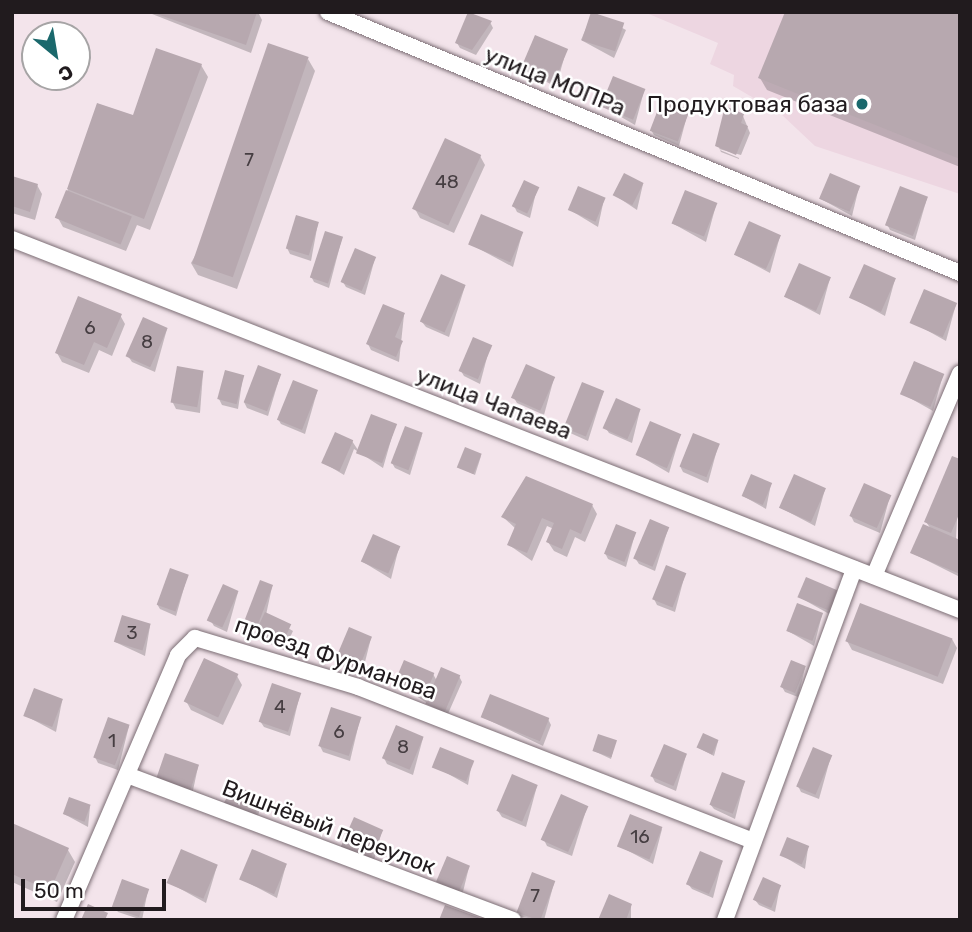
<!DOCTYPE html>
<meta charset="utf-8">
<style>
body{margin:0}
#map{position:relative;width:972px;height:932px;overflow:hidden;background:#f3e4eb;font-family:Rubik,sans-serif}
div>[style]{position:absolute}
.built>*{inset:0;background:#edd6e1}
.shadow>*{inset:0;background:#0003}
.building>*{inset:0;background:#b7a8af;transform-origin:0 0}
.roads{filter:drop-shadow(0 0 2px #7b6d74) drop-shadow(0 0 2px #7b6d74)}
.street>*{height:16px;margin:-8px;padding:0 8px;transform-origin:8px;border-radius:8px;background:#fff}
.dots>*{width:19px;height:19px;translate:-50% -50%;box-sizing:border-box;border:4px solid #fff;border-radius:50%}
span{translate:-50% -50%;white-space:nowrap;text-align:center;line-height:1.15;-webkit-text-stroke:5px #fff;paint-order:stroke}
.number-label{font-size:19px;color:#463e42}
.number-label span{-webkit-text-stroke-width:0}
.street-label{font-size:23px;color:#211b1e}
.poi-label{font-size:23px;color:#211b1e}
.right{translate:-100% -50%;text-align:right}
.frame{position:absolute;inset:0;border:14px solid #211b1e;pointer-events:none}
.north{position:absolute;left:21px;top:21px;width:70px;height:70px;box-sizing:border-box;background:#fff;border:2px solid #a6a4a5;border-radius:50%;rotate:150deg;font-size:19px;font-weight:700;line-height:28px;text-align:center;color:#211b1e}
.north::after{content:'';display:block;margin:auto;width:24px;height:32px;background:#1a686c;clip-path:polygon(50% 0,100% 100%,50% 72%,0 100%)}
.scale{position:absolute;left:21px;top:879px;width:145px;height:32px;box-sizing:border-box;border:4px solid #211b1e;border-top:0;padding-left:9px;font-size:21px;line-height:24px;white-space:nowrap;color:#211b1e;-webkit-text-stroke:5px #fff;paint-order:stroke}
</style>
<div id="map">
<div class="built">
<i style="clip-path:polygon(644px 12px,960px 12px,960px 194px,815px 146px,781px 114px,733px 86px,734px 75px,710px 64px,718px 43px)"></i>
</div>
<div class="shadow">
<i style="clip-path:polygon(147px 12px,258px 12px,262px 20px,251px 53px)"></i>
<i style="clip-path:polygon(593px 12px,626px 30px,614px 58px,581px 40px)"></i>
<i style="clip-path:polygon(960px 12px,960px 167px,767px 90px,760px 78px)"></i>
<i style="clip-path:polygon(490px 22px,493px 28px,476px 55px,460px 48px,457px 43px)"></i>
<i style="clip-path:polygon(566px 51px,556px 87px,523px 69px)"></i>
<i style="clip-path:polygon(308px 59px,315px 71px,237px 289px,198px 275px,191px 263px)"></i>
<i style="clip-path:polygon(201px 65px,208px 77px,150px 230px,137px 225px,126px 251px,63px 227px,58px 218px,68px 189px,135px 118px)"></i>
<i style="clip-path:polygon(644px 91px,635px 125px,602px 106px)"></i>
<i style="clip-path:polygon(688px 112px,679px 146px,654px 135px,651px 130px)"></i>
<i style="clip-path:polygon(743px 116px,750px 133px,741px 155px,719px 149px)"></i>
<i style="clip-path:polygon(720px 150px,739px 158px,739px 159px,721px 152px)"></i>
<i style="clip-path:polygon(480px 156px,485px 165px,454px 233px,420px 218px,415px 209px)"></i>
<i style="clip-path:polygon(12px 178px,37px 185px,42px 194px,35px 220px,12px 213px)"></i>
<i style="clip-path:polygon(643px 184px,637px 210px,616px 196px)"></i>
<i style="clip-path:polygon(859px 187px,852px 216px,821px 199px)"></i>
<i style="clip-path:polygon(537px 188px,530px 218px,517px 212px,514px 206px)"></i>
<i style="clip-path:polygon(927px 198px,915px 240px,890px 230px,887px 224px)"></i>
<i style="clip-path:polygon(604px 199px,598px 227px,570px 210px)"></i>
<i style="clip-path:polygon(716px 205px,706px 242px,672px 223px)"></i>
<i style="clip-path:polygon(318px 223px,311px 261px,290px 254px,287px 248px)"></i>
<i style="clip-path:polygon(522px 234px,513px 267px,470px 244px)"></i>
<i style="clip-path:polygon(780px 236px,770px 273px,736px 255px)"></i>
<i style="clip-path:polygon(342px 238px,329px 288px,314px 282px,311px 276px)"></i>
<i style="clip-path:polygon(375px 258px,365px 295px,346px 287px,343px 282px)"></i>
<i style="clip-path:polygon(830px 278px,820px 315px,786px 297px)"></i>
<i style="clip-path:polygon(895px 279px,885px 316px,852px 298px)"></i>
<i style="clip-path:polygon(465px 286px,449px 337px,426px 327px,422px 322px)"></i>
<i style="clip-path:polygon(956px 304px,946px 341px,912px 322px)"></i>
<i style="clip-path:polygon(120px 315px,125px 324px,112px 356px,99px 350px,89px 373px,62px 362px,57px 353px)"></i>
<i style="clip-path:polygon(404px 315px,399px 362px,371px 350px,368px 344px)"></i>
<i style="clip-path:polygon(167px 329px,155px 372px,132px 362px,128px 356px)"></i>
<i style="clip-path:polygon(490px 346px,480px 384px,464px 376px,461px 371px)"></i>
<i style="clip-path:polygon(203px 373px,200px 413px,176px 409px,173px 403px)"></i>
<i style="clip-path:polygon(943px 375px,933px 411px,901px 393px)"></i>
<i style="clip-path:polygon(243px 376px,238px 409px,222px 405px,219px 399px)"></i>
<i style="clip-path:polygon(280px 376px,268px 416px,247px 408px,244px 402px)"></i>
<i style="clip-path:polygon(554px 378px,544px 415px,517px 403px,514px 398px)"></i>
<i style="clip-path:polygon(317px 392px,305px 434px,281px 424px,278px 419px)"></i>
<i style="clip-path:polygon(603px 393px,588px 441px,568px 432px,565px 426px)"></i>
<i style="clip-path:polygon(640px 410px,632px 443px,609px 433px,605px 427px)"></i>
<i style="clip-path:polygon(395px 426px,383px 468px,354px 449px,344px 475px,324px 463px,352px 441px,358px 450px)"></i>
<i style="clip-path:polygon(422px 435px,410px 475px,395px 468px,392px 463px)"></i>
<i style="clip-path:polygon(680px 436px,669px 473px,638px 455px)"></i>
<i style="clip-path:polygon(718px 446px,708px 483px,683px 472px,680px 466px)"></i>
<i style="clip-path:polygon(481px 456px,475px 475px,458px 466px)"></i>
<i style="clip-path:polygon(960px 461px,956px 540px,960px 577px,912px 553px,931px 529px,926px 522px)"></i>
<i style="clip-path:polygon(771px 484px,766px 509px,743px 496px)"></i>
<i style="clip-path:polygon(825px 489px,815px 526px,781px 508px)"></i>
<i style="clip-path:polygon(890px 496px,880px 533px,854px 522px,851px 516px)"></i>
<i style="clip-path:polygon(592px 505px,597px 514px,585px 542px,575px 537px,567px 557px,554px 551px,548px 542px,554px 529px,547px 526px,532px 561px,509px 545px,516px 529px,503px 517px)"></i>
<i style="clip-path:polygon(668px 529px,655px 571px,639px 564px,635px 558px)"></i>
<i style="clip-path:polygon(635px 534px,626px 567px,608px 559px,605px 553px)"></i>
<i style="clip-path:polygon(399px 547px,391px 579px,363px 562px)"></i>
<i style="clip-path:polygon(685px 574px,675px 612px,657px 605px,654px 599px)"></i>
<i style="clip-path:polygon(187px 577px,176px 616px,160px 609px,157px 604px)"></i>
<i style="clip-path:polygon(272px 587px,266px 615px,293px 631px,284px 650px,260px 639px,260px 628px,247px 618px)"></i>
<i style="clip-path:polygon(836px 591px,831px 615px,799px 597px)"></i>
<i style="clip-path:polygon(238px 592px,227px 632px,214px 626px,211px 621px)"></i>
<i style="clip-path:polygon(822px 615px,814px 646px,788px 631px)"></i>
<i style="clip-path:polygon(150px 626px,145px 656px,115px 642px)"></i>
<i style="clip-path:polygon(371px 638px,362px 674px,340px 665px,337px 660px)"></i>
<i style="clip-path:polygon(952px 639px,957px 648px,943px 684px,852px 650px,847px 641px)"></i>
<i style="clip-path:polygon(805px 668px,798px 697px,785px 692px,782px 687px)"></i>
<i style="clip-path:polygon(433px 674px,437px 681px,459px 676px,462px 682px,447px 716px,396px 683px)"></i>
<i style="clip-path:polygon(237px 676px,242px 685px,223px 725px,191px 710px,186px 701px)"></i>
<i style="clip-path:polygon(300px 694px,290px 736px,264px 727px,260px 721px)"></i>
<i style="clip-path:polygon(62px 701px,56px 732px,26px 716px)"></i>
<i style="clip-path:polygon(482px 717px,548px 719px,551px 725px,543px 746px)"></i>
<i style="clip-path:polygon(360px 719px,350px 761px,323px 752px,320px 746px)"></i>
<i style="clip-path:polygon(129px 726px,118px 770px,98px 763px,95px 757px)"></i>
<i style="clip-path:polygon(423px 738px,413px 775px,387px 764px,384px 758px)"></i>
<i style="clip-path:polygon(718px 741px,714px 756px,699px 748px)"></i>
<i style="clip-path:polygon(615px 742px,611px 759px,594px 751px)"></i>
<i style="clip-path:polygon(686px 755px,676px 791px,655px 782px,652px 776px)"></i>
<i style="clip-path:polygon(831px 756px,819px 799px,801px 792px,798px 786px)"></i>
<i style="clip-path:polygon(472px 762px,468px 785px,434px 766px)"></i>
<i style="clip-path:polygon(198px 767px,192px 795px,160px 783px)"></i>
<i style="clip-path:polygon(744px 783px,735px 819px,714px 809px,710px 804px)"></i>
<i style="clip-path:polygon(537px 786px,526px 827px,502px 817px,498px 811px)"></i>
<i style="clip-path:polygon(262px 800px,256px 824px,228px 811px)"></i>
<i style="clip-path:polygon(90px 807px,88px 827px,64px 814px)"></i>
<i style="clip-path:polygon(587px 807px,572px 856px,547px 846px,544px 840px)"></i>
<i style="clip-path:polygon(12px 825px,68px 850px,75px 862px,57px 902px,12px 882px)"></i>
<i style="clip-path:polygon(662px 829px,653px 864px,619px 846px)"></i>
<i style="clip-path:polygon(382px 831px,373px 864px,347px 853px)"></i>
<i style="clip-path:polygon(808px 848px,805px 869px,781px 855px)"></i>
<i style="clip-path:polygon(722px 862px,713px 898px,692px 889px,688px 884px)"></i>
<i style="clip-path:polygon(286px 865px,277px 898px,241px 879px)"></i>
<i style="clip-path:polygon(217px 866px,206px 903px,168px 882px)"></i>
<i style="clip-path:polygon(469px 867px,462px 896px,441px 888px,438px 882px)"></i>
<i style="clip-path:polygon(554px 883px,544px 920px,520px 917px,517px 911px)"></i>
<i style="clip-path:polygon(780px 886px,775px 912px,759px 905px,755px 900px)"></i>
<i style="clip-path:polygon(148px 890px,142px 920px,118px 912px,114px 907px)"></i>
<i style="clip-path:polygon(631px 905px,631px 920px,600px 920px)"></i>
</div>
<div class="building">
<i style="clip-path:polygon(151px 12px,257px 12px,246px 45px)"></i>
<i style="clip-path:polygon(468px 12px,492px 21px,472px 50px,455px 43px)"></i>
<i style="left:591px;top:12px;width:35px;height:30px;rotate:18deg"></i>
<i style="clip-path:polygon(785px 12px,960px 12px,960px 159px,758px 78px)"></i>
<i style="left:535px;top:35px;width:36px;height:37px;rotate:23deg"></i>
<i style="left:268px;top:43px;width:43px;height:233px;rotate:19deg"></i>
<i style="clip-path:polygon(156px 48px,202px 64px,144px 219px,67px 189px,97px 103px,133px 115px)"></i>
<i style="left:613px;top:76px;width:35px;height:33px;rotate:22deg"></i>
<i style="left:662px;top:99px;width:30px;height:34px;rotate:21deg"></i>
<i style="clip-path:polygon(725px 106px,744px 114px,741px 123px,748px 126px,736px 155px,715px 146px)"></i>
<i style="left:445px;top:138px;width:40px;height:78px;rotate:25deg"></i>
<i style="left:624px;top:173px;width:22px;height:25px;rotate:27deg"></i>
<i style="left:830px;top:173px;width:33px;height:28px;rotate:23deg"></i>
<i style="clip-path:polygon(12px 176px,38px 184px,30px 212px,12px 206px)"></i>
<i style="left:524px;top:180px;width:17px;height:29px;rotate:25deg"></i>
<i style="left:578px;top:186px;width:30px;height:26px;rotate:23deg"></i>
<i style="left:900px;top:186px;width:30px;height:42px;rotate:21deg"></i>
<i style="left:66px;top:190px;width:71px;height:30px;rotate:22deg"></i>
<i style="left:685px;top:190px;width:35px;height:36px;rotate:22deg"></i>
<i style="left:481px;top:214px;width:46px;height:33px;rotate:23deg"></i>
<i style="left:296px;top:215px;width:24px;height:35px;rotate:17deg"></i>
<i style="left:749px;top:221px;width:35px;height:37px;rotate:24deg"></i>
<i style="left:325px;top:231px;width:19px;height:49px;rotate:18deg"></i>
<i style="left:355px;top:248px;width:23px;height:37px;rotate:23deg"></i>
<i style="left:799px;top:263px;width:35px;height:37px;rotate:24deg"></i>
<i style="left:864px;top:264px;width:35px;height:37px;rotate:24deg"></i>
<i style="left:441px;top:274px;width:27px;height:52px;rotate:24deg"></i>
<i style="left:924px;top:289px;width:36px;height:37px;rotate:23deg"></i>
<i style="clip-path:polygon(78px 296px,122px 314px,107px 348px,94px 342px,84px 365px,55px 353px)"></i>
<i style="clip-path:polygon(383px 304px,405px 313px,395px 337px,403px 341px,396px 357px,366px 344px)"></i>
<i style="left:143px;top:317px;width:27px;height:43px;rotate:24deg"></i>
<i style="left:473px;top:337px;width:21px;height:37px;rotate:23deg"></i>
<i style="left:914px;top:361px;width:33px;height:36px;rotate:23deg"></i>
<i style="left:526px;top:364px;width:32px;height:37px;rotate:24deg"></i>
<i style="left:258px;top:365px;width:25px;height:40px;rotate:21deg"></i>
<i style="left:177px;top:366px;width:27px;height:37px;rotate:10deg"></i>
<i style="left:225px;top:370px;width:20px;height:30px;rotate:15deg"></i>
<i style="left:293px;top:380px;width:27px;height:43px;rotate:22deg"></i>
<i style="left:582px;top:382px;width:24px;height:49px;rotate:22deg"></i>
<i style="left:616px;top:398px;width:27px;height:33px;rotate:24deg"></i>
<i style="left:371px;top:414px;width:28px;height:42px;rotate:21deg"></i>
<i style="left:650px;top:421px;width:34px;height:37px;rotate:23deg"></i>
<i style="left:405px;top:426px;width:19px;height:40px;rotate:21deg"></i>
<i style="left:335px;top:432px;width:20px;height:34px;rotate:24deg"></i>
<i style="left:693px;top:433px;width:29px;height:36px;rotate:22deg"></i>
<i style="left:465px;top:447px;width:18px;height:22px;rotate:22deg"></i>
<i style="clip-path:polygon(952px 456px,960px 459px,960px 512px,951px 533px,924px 522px)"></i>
<i style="left:751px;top:474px;width:23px;height:24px;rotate:23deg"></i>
<i style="left:794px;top:474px;width:35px;height:37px;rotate:24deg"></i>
<i style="clip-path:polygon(526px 476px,593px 504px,581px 534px,570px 529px,562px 549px,546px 542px,554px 523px,542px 518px,527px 553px,507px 545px,516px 524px,501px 517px)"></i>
<i style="left:864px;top:483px;width:30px;height:36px;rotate:24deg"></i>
<i style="left:650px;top:519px;width:21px;height:43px;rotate:23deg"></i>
<i style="left:616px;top:524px;width:22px;height:32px;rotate:22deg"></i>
<i style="clip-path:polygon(923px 524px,960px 540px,960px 574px,910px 553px)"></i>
<i style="left:373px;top:534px;width:30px;height:30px;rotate:24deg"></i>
<i style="left:666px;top:565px;width:22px;height:37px;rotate:22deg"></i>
<i style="left:170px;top:568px;width:20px;height:39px;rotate:20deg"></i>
<i style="left:806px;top:577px;width:34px;height:22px;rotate:23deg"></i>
<i style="left:260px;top:580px;width:14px;height:42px;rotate:21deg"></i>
<i style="left:223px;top:584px;width:17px;height:40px;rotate:24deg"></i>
<i style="left:797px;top:603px;width:28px;height:30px;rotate:21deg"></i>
<i style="left:860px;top:603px;width:99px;height:41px;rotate:21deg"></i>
<i style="left:265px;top:612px;width:29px;height:24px;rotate:25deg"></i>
<i style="left:122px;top:615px;width:30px;height:28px;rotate:17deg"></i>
<i style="left:349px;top:627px;width:25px;height:36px;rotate:23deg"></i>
<i style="left:204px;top:658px;width:38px;height:48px;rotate:25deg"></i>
<i style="left:404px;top:660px;width:33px;height:25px;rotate:23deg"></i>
<i style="left:791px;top:660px;width:16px;height:29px;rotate:22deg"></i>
<i style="left:441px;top:667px;width:21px;height:40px;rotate:23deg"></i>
<i style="left:272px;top:683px;width:31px;height:41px;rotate:19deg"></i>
<i style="left:34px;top:688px;width:31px;height:30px;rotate:21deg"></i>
<i style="left:490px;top:694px;width:64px;height:25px;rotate:22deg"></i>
<i style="left:331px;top:707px;width:32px;height:41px;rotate:18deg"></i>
<i style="left:108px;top:717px;width:23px;height:43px;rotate:20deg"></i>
<i style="left:396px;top:725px;width:30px;height:36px;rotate:23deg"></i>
<i style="left:703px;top:733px;width:17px;height:16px;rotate:24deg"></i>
<i style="left:598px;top:734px;width:20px;height:18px;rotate:18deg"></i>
<i style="left:664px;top:744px;width:25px;height:35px;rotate:23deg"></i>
<i style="left:440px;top:747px;width:37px;height:22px;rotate:22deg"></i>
<i style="left:813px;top:747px;width:21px;height:43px;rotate:23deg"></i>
<i style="left:165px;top:753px;width:36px;height:27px;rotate:19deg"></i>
<i style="left:722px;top:772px;width:25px;height:35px;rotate:21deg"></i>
<i style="left:512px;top:774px;width:28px;height:40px;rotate:23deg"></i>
<i style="left:233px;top:784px;width:33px;height:23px;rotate:25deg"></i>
<i style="left:561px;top:794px;width:30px;height:50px;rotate:24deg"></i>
<i style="left:69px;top:797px;width:23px;height:18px;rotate:20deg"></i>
<i style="left:630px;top:814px;width:35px;height:35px;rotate:22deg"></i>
<i style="left:354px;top:817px;width:32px;height:33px;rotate:24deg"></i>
<i style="clip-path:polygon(12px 823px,69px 848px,50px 891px,12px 874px)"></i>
<i style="left:787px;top:837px;width:24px;height:20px;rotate:22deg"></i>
<i style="left:181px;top:849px;width:40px;height:37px;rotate:23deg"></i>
<i style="left:252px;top:849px;width:38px;height:33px;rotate:23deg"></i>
<i style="left:700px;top:851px;width:25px;height:36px;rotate:23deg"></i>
<i style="left:447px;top:856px;width:25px;height:28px;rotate:23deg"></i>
<i style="left:532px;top:872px;width:25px;height:43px;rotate:21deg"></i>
<i style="left:763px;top:877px;width:20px;height:25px;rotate:24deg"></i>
<i style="left:122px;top:879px;width:29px;height:30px;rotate:20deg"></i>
<i style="clip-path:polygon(609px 894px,632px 904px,626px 920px,598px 920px)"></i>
<i style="clip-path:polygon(88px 904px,108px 913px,105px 920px,81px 920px)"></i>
<i style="clip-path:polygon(445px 905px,483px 919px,483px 920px,439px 920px)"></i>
</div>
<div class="roads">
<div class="street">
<i style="left:328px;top:12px;width:684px;rotate:22.44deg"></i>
<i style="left:12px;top:239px;width:1018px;rotate:21.37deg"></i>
<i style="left:874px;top:576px;width:220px;rotate:-67deg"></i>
<i style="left:130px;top:776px;width:409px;rotate:20.6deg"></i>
<i style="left:64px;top:920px;width:288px;rotate:-66.7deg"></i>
<i style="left:178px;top:655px;width:24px;rotate:-45deg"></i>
<i style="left:195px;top:638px;width:170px;rotate:16.7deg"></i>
<i style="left:358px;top:687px;width:423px;rotate:21.3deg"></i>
<i style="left:725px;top:920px;width:374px;rotate:-69.8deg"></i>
</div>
</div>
<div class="dots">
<i style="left:862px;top:104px;background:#1a686c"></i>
</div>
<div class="number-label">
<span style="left:249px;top:160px">7</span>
<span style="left:447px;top:182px">48</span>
<span style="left:90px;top:328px">6</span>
<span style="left:147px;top:342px">8</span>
<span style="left:132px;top:633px">3</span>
<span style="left:280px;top:707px">4</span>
<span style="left:339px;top:732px">6</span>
<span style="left:112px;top:741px">1</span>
<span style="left:403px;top:747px">8</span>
<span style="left:640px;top:837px">16</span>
<span style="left:535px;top:896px">7</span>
</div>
<div class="street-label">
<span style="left:555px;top:81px;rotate:22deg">улица МОПРа</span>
<span style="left:494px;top:403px;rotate:21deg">улица Чапаева</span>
<span style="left:336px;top:658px;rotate:19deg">проезд Фурманова</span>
<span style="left:329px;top:827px;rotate:21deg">Вишнёвый переулок</span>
</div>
<div class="poi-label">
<span class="right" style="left:848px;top:104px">Продуктовая база</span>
</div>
<div class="frame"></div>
<div class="north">С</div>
<div class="scale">50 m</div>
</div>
